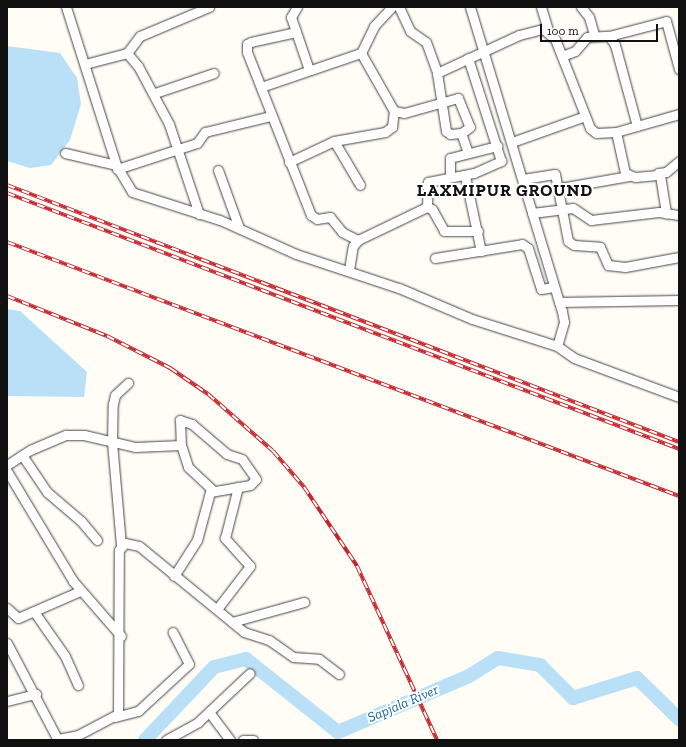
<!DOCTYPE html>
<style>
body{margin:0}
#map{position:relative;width:686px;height:747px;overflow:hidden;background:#fffdf5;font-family:"Zilla Slab",serif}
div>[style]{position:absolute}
.water>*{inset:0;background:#b9e0f7}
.river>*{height:14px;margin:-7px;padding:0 7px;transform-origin:7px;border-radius:7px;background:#b9e0f7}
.roads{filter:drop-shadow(0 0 1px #444) drop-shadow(0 0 1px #444)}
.minor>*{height:9px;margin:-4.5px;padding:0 4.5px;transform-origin:4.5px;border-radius:4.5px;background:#fff}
.rail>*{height:4px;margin-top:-2px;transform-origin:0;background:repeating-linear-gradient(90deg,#fff 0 8px,#c4262e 0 16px);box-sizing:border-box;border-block:1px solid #c4262e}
span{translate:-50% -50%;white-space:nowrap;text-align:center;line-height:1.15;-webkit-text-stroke:4px #fff;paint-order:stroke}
.water-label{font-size:14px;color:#1768a6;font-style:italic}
.district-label{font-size:17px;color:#111;font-weight:700;letter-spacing:1px}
.frame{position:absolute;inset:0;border:8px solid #111;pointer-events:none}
.scale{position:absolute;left:540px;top:24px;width:118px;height:18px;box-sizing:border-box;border:2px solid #111;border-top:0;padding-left:5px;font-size:12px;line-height:14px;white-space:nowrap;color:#111;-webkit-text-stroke:3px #fff;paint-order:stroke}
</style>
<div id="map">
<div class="water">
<i style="clip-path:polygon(7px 46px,60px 53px,77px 78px,81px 104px,70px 140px,51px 165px,30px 168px,7px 161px)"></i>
<i style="clip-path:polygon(7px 309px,20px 311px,87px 372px,84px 397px,7px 396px)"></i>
</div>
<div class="river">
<i style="left:145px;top:740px;width:100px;rotate:-46.6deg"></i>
<i style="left:214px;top:667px;width:33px;rotate:-14deg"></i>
<i style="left:246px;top:659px;width:117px;rotate:38.4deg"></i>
<i style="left:338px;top:732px;width:142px;rotate:-23.1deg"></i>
<i style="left:469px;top:676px;width:34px;rotate:-32deg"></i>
<i style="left:498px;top:658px;width:43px;rotate:9.5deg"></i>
<i style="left:540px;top:665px;width:47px;rotate:45deg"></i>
<i style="left:573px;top:698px;width:67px;rotate:-17.4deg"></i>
<i style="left:637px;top:678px;width:59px;rotate:44.3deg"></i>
</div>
<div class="roads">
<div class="minor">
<i style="left:66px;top:7px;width:166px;rotate:72.4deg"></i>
<i style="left:116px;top:165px;width:31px;rotate:59deg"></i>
<i style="left:132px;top:192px;width:92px;rotate:17.7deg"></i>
<i style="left:220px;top:220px;width:83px;rotate:24.1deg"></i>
<i style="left:296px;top:254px;width:108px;rotate:18.3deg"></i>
<i style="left:399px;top:288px;width:79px;rotate:23deg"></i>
<i style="left:472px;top:319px;width:89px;rotate:17.6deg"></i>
<i style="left:557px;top:346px;width:21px;rotate:35deg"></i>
<i style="left:574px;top:358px;width:112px;rotate:20.4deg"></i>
<i style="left:297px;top:7px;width:12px;rotate:121deg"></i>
<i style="left:291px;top:17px;width:56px;rotate:71.2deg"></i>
<i style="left:399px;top:7px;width:26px;rotate:65deg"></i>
<i style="left:410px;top:31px;width:19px;rotate:35deg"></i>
<i style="left:426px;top:42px;width:33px;rotate:70deg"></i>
<i style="left:470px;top:7px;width:318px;rotate:73.2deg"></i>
<i style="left:562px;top:311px;width:11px;rotate:80deg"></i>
<i style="left:564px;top:322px;width:25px;rotate:106deg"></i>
<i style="left:541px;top:7px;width:24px;rotate:73deg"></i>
<i style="left:581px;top:7px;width:13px;rotate:51deg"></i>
<i style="left:589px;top:17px;width:19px;rotate:74deg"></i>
<i style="left:296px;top:32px;width:46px;rotate:167.5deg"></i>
<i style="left:251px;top:42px;width:4px;rotate:153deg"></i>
<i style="left:247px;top:44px;width:8px;rotate:90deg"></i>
<i style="left:247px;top:52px;width:175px;rotate:68.6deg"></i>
<i style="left:311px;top:215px;width:7px;rotate:34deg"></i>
<i style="left:317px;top:219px;width:13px;rotate:-9deg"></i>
<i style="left:330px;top:217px;width:19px;rotate:51deg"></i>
<i style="left:342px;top:232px;width:18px;rotate:27deg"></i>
<i style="left:609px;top:36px;width:59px;rotate:-14.7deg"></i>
<i style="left:666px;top:21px;width:50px;rotate:74.8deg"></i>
<i style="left:127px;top:53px;width:21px;rotate:-53deg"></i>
<i style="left:140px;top:36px;width:75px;rotate:-22.8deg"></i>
<i style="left:361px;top:53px;width:30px;rotate:-64deg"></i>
<i style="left:374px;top:26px;width:26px;rotate:-47deg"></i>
<i style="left:562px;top:56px;width:14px;rotate:-21deg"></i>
<i style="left:575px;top:51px;width:18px;rotate:-49deg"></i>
<i style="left:587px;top:37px;width:22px;rotate:-3deg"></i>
<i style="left:609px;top:36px;width:11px;rotate:56deg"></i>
<i style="left:615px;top:45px;width:84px;rotate:74.8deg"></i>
<i style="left:85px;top:64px;width:43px;rotate:-14.7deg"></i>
<i style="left:127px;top:53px;width:17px;rotate:50deg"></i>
<i style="left:138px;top:66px;width:66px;rotate:61.9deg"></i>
<i style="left:169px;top:124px;width:95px;rotate:71.6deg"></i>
<i style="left:261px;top:87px;width:106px;rotate:-18.8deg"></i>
<i style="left:361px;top:53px;width:67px;rotate:60.4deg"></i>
<i style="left:394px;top:111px;width:10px;rotate:11deg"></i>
<i style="left:404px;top:113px;width:56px;rotate:-15.5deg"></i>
<i style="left:458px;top:98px;width:31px;rotate:68deg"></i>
<i style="left:470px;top:127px;width:11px;rotate:146deg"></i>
<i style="left:155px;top:93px;width:62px;rotate:-18.7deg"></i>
<i style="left:616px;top:132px;width:42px;rotate:77.6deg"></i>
<i style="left:625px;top:173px;width:11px;rotate:22deg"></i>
<i style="left:635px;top:177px;width:25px;rotate:-5deg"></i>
<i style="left:660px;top:175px;width:39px;rotate:81deg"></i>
<i style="left:334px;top:141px;width:51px;rotate:59.4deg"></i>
<i style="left:512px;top:142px;width:77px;rotate:-19.6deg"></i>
<i style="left:65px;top:153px;width:52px;rotate:13.2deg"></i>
<i style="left:468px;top:153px;width:21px;rotate:-109deg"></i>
<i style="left:461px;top:133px;width:11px;rotate:175deg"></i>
<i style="left:450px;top:134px;width:5px;rotate:-143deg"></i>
<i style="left:446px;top:131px;width:59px;rotate:-98.8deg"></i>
<i style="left:437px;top:73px;width:90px;rotate:-24.9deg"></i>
<i style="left:519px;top:35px;width:25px;rotate:-14deg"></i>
<i style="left:543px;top:29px;width:16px;rotate:40deg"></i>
<i style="left:555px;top:39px;width:96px;rotate:68.5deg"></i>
<i style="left:590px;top:128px;width:8px;rotate:40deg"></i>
<i style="left:596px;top:133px;width:20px;rotate:-3deg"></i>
<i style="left:616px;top:132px;width:66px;rotate:-15.9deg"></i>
<i style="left:289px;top:162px;width:50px;rotate:-25deg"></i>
<i style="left:334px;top:141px;width:52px;rotate:-10deg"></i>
<i style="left:385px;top:132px;width:9px;rotate:-36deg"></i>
<i style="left:392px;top:127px;width:16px;rotate:-83deg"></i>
<i style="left:117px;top:169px;width:84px;rotate:-18deg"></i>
<i style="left:197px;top:143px;width:14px;rotate:-54deg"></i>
<i style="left:205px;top:132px;width:67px;rotate:-13.8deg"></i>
<i style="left:218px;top:170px;width:62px;rotate:70.1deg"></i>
<i style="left:658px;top:173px;width:8px;rotate:-7deg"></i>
<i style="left:666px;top:172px;width:17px;rotate:-40deg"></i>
<i style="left:450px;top:176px;width:18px;rotate:-90deg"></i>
<i style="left:450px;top:158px;width:49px;rotate:-14.3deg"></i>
<i style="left:465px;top:176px;width:77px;rotate:78deg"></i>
<i style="left:523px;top:179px;width:32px;rotate:-9deg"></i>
<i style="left:555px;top:174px;width:68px;rotate:79deg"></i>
<i style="left:568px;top:241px;width:7px;rotate:34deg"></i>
<i style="left:574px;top:245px;width:26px;rotate:4deg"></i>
<i style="left:600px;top:247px;width:20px;rotate:66deg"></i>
<i style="left:608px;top:265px;width:17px;rotate:7deg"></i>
<i style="left:625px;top:267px;width:55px;rotate:-10.5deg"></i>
<i style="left:560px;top:188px;width:70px;rotate:-9.9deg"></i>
<i style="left:427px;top:207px;width:5px;rotate:22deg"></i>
<i style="left:432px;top:209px;width:25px;rotate:61deg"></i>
<i style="left:444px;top:231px;width:34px"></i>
<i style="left:532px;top:213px;width:41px;rotate:-7deg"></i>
<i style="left:573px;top:208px;width:22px;rotate:34deg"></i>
<i style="left:591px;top:220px;width:68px;rotate:-6.7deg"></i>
<i style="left:659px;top:212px;width:20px;rotate:9deg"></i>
<i style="left:435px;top:258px;width:88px;rotate:-9.1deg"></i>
<i style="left:522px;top:244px;width:7px;rotate:34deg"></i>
<i style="left:528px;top:248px;width:43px;rotate:72.4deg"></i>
<i style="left:541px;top:289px;width:13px;rotate:-9deg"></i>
<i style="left:349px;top:270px;width:24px;rotate:-81deg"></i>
<i style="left:353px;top:246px;width:8px;rotate:-50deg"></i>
<i style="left:358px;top:240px;width:76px;rotate:-25.6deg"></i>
<i style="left:427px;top:207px;width:25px;rotate:-88deg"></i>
<i style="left:428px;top:182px;width:47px;rotate:-11.1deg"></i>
<i style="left:474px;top:173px;width:30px;rotate:-24deg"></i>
<i style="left:501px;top:161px;width:108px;rotate:-107.8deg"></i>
<i style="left:559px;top:302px;width:120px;rotate:-1deg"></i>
<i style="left:22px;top:455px;width:45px;rotate:56deg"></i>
<i style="left:47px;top:492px;width:45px;rotate:40.5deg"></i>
<i style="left:81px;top:521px;width:25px;rotate:50deg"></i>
<i style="left:7px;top:465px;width:27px;rotate:-33deg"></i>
<i style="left:30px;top:450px;width:39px;rotate:-23deg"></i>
<i style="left:66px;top:435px;width:18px"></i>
<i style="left:84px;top:435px;width:52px;rotate:13.2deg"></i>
<i style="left:135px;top:447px;width:46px;rotate:-2.5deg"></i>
<i style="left:7px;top:471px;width:128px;rotate:59deg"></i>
<i style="left:73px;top:581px;width:73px;rotate:48.9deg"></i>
<i style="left:121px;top:545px;width:102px;rotate:-95deg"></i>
<i style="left:112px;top:443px;width:39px;rotate:-89deg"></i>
<i style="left:113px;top:404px;width:9px;rotate:-77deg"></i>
<i style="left:115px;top:395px;width:18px;rotate:-43deg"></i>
<i style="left:174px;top:576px;width:43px;rotate:-57.4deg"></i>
<i style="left:197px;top:540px;width:50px;rotate:-74.8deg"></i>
<i style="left:210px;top:492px;width:41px;rotate:-9.9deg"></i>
<i style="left:250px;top:485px;width:8px;rotate:-45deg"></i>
<i style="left:256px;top:479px;width:24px;rotate:-125deg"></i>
<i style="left:242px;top:459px;width:16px;rotate:-162deg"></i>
<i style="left:227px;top:454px;width:46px;rotate:-139.4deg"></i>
<i style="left:192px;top:424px;width:13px;rotate:-162deg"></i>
<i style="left:180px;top:420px;width:25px;rotate:88deg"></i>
<i style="left:181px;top:445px;width:23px;rotate:72deg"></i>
<i style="left:188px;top:467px;width:34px;rotate:43deg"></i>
<i style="left:7px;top:608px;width:15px;rotate:42deg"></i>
<i style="left:18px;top:618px;width:68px;rotate:-23.5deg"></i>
<i style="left:217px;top:609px;width:54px;rotate:-52.5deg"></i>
<i style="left:250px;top:566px;width:38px;rotate:-132deg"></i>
<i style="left:225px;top:538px;width:53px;rotate:-75.7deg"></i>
<i style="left:35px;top:613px;width:52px;rotate:55.1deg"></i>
<i style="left:65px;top:656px;width:32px;rotate:66deg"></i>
<i style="left:232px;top:622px;width:75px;rotate:-15.5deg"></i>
<i style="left:7px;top:643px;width:110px;rotate:62.3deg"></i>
<i style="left:7px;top:701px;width:30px;rotate:-14deg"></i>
<i style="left:209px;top:712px;width:35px;rotate:53deg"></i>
<i style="left:115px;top:717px;width:24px;rotate:-15deg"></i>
<i style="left:138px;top:711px;width:69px;rotate:-42.7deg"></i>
<i style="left:189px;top:664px;width:36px;rotate:-117deg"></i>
<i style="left:58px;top:739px;width:20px;rotate:-11deg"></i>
<i style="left:78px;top:735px;width:45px;rotate:-27.7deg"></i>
<i style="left:118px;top:714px;width:164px;rotate:-89.7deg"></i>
<i style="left:119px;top:550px;width:9px;rotate:-49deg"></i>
<i style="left:125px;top:543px;width:14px;rotate:12deg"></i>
<i style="left:139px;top:546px;width:136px;rotate:39.3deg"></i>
<i style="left:244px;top:632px;width:26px;rotate:18deg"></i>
<i style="left:269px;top:640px;width:29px;rotate:35deg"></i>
<i style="left:293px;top:657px;width:26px;rotate:4deg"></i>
<i style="left:319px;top:659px;width:25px;rotate:37deg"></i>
<i style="left:166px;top:740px;width:37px;rotate:-29deg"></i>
<i style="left:198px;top:722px;width:71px;rotate:-43.3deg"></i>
<i style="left:243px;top:740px;width:10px"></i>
</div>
</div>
<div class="rail">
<i style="left:7px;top:185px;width:719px;rotate:20.93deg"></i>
<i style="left:7px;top:193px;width:719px;rotate:20.85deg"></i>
<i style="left:7px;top:242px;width:718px;rotate:20.71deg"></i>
<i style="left:7px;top:296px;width:108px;rotate:21.8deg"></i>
<i style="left:107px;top:336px;width:71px;rotate:26.9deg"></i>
<i style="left:170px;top:368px;width:46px;rotate:34.4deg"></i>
<i style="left:208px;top:394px;width:86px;rotate:41.2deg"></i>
<i style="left:273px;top:451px;width:48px;rotate:49.3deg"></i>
<i style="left:304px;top:487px;width:95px;rotate:56.1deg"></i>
<i style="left:357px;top:566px;width:192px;rotate:65.3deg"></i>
</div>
<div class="water-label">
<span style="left:403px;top:704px;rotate:-23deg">Sapjala River</span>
</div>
<div class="district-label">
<span style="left:505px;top:191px">LAXMIPUR GROUND</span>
</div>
<div class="frame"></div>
<div class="scale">100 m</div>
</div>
